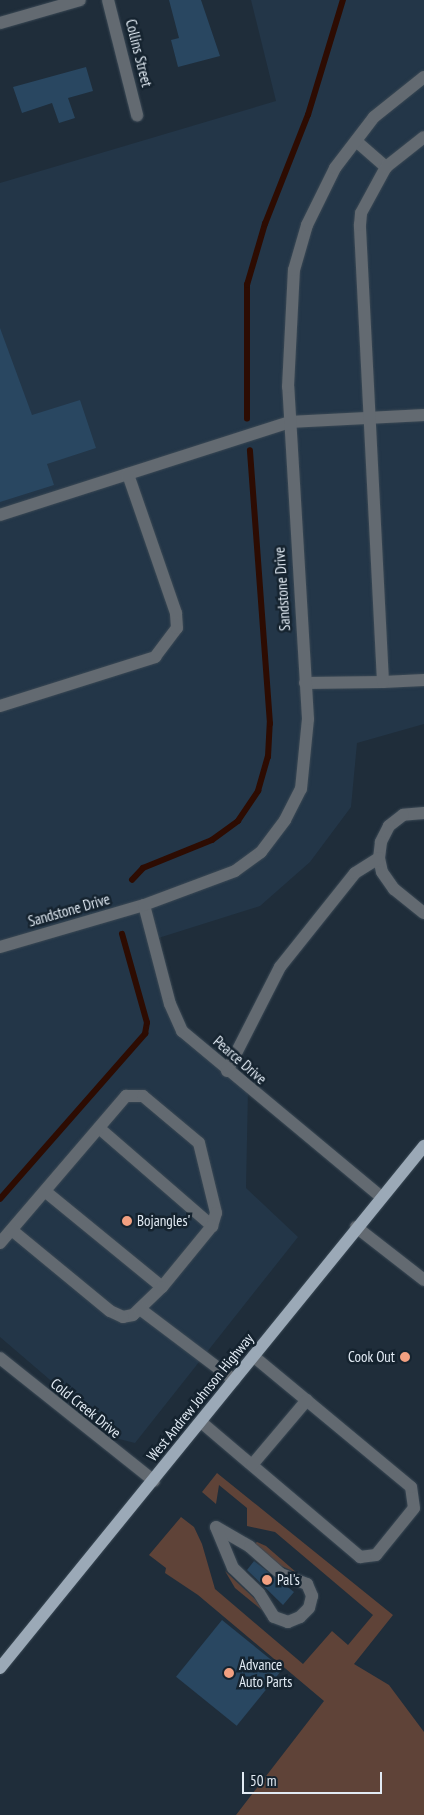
<!DOCTYPE html>
<style>
body{margin:0}
#map{position:relative;width:424px;height:1815px;overflow:hidden;background:#1f2d3a;font-family:"PT Sans Narrow",sans-serif}
div>[style]{position:absolute}
.built>*{inset:0;background:#233648}
.green>*{inset:0;background:#5f4338}
.stream>*{height:5.5px;margin:-2.75px;padding:0 2.75px;transform-origin:2.75px;border-radius:2.75px;background:#2d0c02}
.building>*{inset:0;background:#294761;transform-origin:0 0}
.roads{filter:drop-shadow(0 0 1px #3a4854) drop-shadow(0 0 1px #3a4854)}
.minor>*{height:12px;margin:-6px;padding:0 6px;transform-origin:6px;border-radius:6px;background:#636a71}
.major>*{height:12px;margin:-6px;padding:0 6px;transform-origin:6px;border-radius:6px;background:#9ba9b7}
.dots>*{width:14px;height:14px;translate:-50% -50%;box-sizing:border-box;border:2px solid #15232f;border-radius:50%}
span{translate:-50% -50%;white-space:nowrap;text-align:center;line-height:1.15;-webkit-text-stroke:5px #15232f;paint-order:stroke}
.street-label{font-size:15px;color:#e2ebf4}
.poi-label{font-size:15px;color:#e2ebf4}
.left{translate:0 -50%;text-align:left}
.right{translate:-100% -50%;text-align:right}
.scale{position:absolute;left:242px;top:1772px;width:140px;height:22px;box-sizing:border-box;border:2px solid #e2ebf4;border-top:0;padding-left:6px;font-size:15px;line-height:18px;white-space:nowrap;color:#e2ebf4;-webkit-text-stroke:4px #15232f;paint-order:stroke}
</style>
<div id="map">
<div class="built">
<i style="clip-path:polygon(251px 0,424px 0,424px 724px,357px 743px,351px 807px,310px 862px,260px 906px,152px 940px,182px 1031px,248px 1090px,246px 1188px,298px 1237px,135px 1443px,119px 1439px,0 1337px,0 183px,276px 101px)"></i>
</div>
<div class="green">
<i style="clip-path:polygon(217px 1473px,393px 1615px,354px 1664px,389px 1685px,424px 1732px,424px 1815px,236px 1815px,324px 1701px,198px 1595px,165px 1573px,166px 1568px,149px 1555px,181px 1517px,194px 1527px,202px 1544px,215px 1589px,303px 1664px,332px 1631px,348px 1645px,373px 1615px,275px 1532px,247px 1526px,247px 1508px,219px 1485px,216px 1504px,202px 1492px)"></i>
<i style="clip-path:polygon(257px 1542px,266px 1546px,297px 1573px,279px 1565px,254px 1544px)"></i>
<i style="clip-path:polygon(225px 1571px,255px 1599px,263px 1611px,235px 1588px)"></i>
</div>
<div class="stream">
<i style="left:247px;top:419px;width:134px;rotate:-90deg"></i>
<i style="left:247px;top:285px;width:64px;rotate:-73.6deg"></i>
<i style="left:265px;top:224px;width:117px;rotate:-68.5deg"></i>
<i style="left:308px;top:115px;width:120px;rotate:-73.1deg"></i>
<i style="left:132px;top:880px;width:16px;rotate:-47deg"></i>
<i style="left:143px;top:868px;width:74px;rotate:-22.1deg"></i>
<i style="left:212px;top:840px;width:32px;rotate:-36deg"></i>
<i style="left:238px;top:821px;width:36px;rotate:-56deg"></i>
<i style="left:258px;top:791px;width:35px;rotate:-74deg"></i>
<i style="left:268px;top:757px;width:33px;rotate:-87deg"></i>
<i style="left:270px;top:724px;width:274px;rotate:-94.2deg"></i>
<i style="left:0;top:1199px;width:220px;rotate:-48.7deg"></i>
<i style="left:145px;top:1034px;width:11px;rotate:-80deg"></i>
<i style="left:147px;top:1023px;width:92px;rotate:-105.7deg"></i>
</div>
<div class="building">
<i style="clip-path:polygon(169px 0,201px 0,220px 56px,178px 67px,171px 40px,179px 38px)"></i>
<i style="clip-path:polygon(86px 67px,93px 91px,68px 98px,75px 118px,59px 123px,52px 103px,22px 113px,13px 87px)"></i>
<i style="clip-path:polygon(0 328px,32px 415px,80px 400px,96px 448px,47px 464px,54px 485px,0 502px)"></i>
<i style="clip-path:polygon(254px 1561px,294px 1592px,283px 1605px,247px 1570px)"></i>
<i style="left:222px;top:1620px;width:78px;height:73px;rotate:39deg"></i>
</div>
<div class="roads">
<div class="minor">
<i style="left:108px;top:0;width:119px;rotate:75.8deg"></i>
<i style="left:0;top:23px;width:83px;rotate:-16deg"></i>
<i style="left:356px;top:141px;width:40px;rotate:41deg"></i>
<i style="left:0;top:515px;width:305px;rotate:-17.8deg"></i>
<i style="left:290px;top:422px;width:134px;rotate:-3deg"></i>
<i style="left:383px;top:682px;width:41px;rotate:-2.8deg"></i>
<i style="left:305px;top:683px;width:78px;rotate:-0.7deg"></i>
<i style="left:383px;top:682px;width:458px;rotate:-92.9deg"></i>
<i style="left:360px;top:225px;width:12px;rotate:-85deg"></i>
<i style="left:361px;top:213px;width:52px;rotate:-61.5deg"></i>
<i style="left:386px;top:167px;width:48px;rotate:-38.3deg"></i>
<i style="left:0;top:706px;width:163px;rotate:-17.5deg"></i>
<i style="left:155px;top:657px;width:36px;rotate:-53deg"></i>
<i style="left:177px;top:628px;width:15px;rotate:-94deg"></i>
<i style="left:176px;top:613px;width:147px;rotate:-109.1deg"></i>
<i style="left:424px;top:813px;width:21px;rotate:175deg"></i>
<i style="left:403px;top:815px;width:18px;rotate:142deg"></i>
<i style="left:389px;top:826px;width:18px;rotate:117deg"></i>
<i style="left:381px;top:842px;width:16px;rotate:97deg"></i>
<i style="left:379px;top:858px;width:14px;rotate:78deg"></i>
<i style="left:382px;top:872px;width:21px;rotate:55deg"></i>
<i style="left:394px;top:889px;width:38px;rotate:39deg"></i>
<i style="left:144px;top:905px;width:102px;rotate:75.3deg"></i>
<i style="left:170px;top:1004px;width:30px;rotate:66deg"></i>
<i style="left:182px;top:1031px;width:258px;rotate:39.8deg"></i>
<i style="left:0;top:947px;width:150px;rotate:-16.3deg"></i>
<i style="left:144px;top:905px;width:97px;rotate:-20.5deg"></i>
<i style="left:235px;top:871px;width:32px;rotate:-36deg"></i>
<i style="left:261px;top:852px;width:40px;rotate:-53deg"></i>
<i style="left:285px;top:820px;width:35px;rotate:-63deg"></i>
<i style="left:301px;top:789px;width:70px;rotate:-84.3deg"></i>
<i style="left:308px;top:719px;width:333px;rotate:-93.4deg"></i>
<i style="left:288px;top:387px;width:117px;rotate:-87.1deg"></i>
<i style="left:294px;top:270px;width:47px;rotate:-73.9deg"></i>
<i style="left:307px;top:225px;width:64px;rotate:-63.8deg"></i>
<i style="left:335px;top:168px;width:64px;rotate:-52.6deg"></i>
<i style="left:374px;top:117px;width:64px;rotate:-38.7deg"></i>
<i style="left:227px;top:1071px;width:117px;rotate:-63deg"></i>
<i style="left:280px;top:967px;width:120px;rotate:-51.4deg"></i>
<i style="left:355px;top:873px;width:28px;rotate:-32deg"></i>
<i style="left:99px;top:1128px;width:150px;rotate:40.9deg"></i>
<i style="left:46px;top:1192px;width:150px;rotate:39.3deg"></i>
<i style="left:356px;top:1227px;width:86px;rotate:37.9deg"></i>
<i style="left:0;top:1243px;width:194px;rotate:-49.4deg"></i>
<i style="left:126px;top:1096px;width:17px"></i>
<i style="left:143px;top:1096px;width:73px;rotate:40deg"></i>
<i style="left:199px;top:1143px;width:72px;rotate:76.3deg"></i>
<i style="left:216px;top:1213px;width:14px;rotate:107deg"></i>
<i style="left:212px;top:1226px;width:79px;rotate:129.3deg"></i>
<i style="left:162px;top:1287px;width:40px;rotate:136deg"></i>
<i style="left:133px;top:1315px;width:10px;rotate:169deg"></i>
<i style="left:123px;top:1317px;width:14px;rotate:-155deg"></i>
<i style="left:110px;top:1311px;width:126px;rotate:-140.5deg"></i>
<i style="left:140px;top:1309px;width:118px;rotate:37.1deg"></i>
<i style="left:0;top:1358px;width:197px;rotate:38.6deg"></i>
<i style="left:201px;top:1422px;width:209px;rotate:40.3deg"></i>
<i style="left:360px;top:1557px;width:16px;rotate:-7deg"></i>
<i style="left:376px;top:1555px;width:60px;rotate:-51deg"></i>
<i style="left:414px;top:1508px;width:21px;rotate:-98deg"></i>
<i style="left:411px;top:1487px;width:205px;rotate:-140.3deg"></i>
<i style="left:252px;top:1465px;width:85px;rotate:-49.8deg"></i>
<i style="left:216px;top:1527px;width:39px;rotate:30deg"></i>
<i style="left:250px;top:1547px;width:41px;rotate:41.1deg"></i>
<i style="left:281px;top:1574px;width:28px;rotate:21deg"></i>
<i style="left:307px;top:1584px;width:13px;rotate:67deg"></i>
<i style="left:312px;top:1596px;width:12px;rotate:104deg"></i>
<i style="left:309px;top:1608px;width:13px;rotate:135deg"></i>
<i style="left:300px;top:1617px;width:13px;rotate:157deg"></i>
<i style="left:288px;top:1622px;width:15px;rotate:-160deg"></i>
<i style="left:274px;top:1617px;width:28px;rotate:-122deg"></i>
<i style="left:259px;top:1593px;width:36px;rotate:-136deg"></i>
<i style="left:233px;top:1568px;width:44px;rotate:-112.5deg"></i>
</div>
<div class="major">
<i style="left:0;top:1668px;width:673px;rotate:-50.91deg"></i>
</div>
</div>
<div class="dots">
<i style="left:127px;top:1221px;background:#f2a081"></i>
<i style="left:405px;top:1357px;background:#f2a081"></i>
<i style="left:267px;top:1580px;background:#f2a081"></i>
<i style="left:229px;top:1673px;background:#f2a081"></i>
</div>
<div class="street-label">
<span style="left:139px;top:53px;rotate:76deg">Collins Street</span>
<span style="left:282px;top:589px;rotate:-94deg">Sandstone Drive</span>
<span style="left:69px;top:910px;rotate:-16deg">Sandstone Drive</span>
<span style="left:240px;top:1060px;rotate:41deg">Pearce Drive</span>
<span style="left:200px;top:1397px;rotate:-51deg">West Andrew Johnson Highway</span>
<span style="left:86px;top:1408px;rotate:39deg">Cold Creek Drive</span>
</div>
<div class="poi-label">
<span class="left" style="left:137px;top:1221px">Bojangles'</span>
<span class="right" style="left:395px;top:1357px">Cook Out</span>
<span class="left" style="left:277px;top:1580px">Pal's</span>
<span class="left" style="left:239px;top:1673px">Advance<br>Auto Parts</span>
</div>
<div class="scale">50 m</div>
</div>
